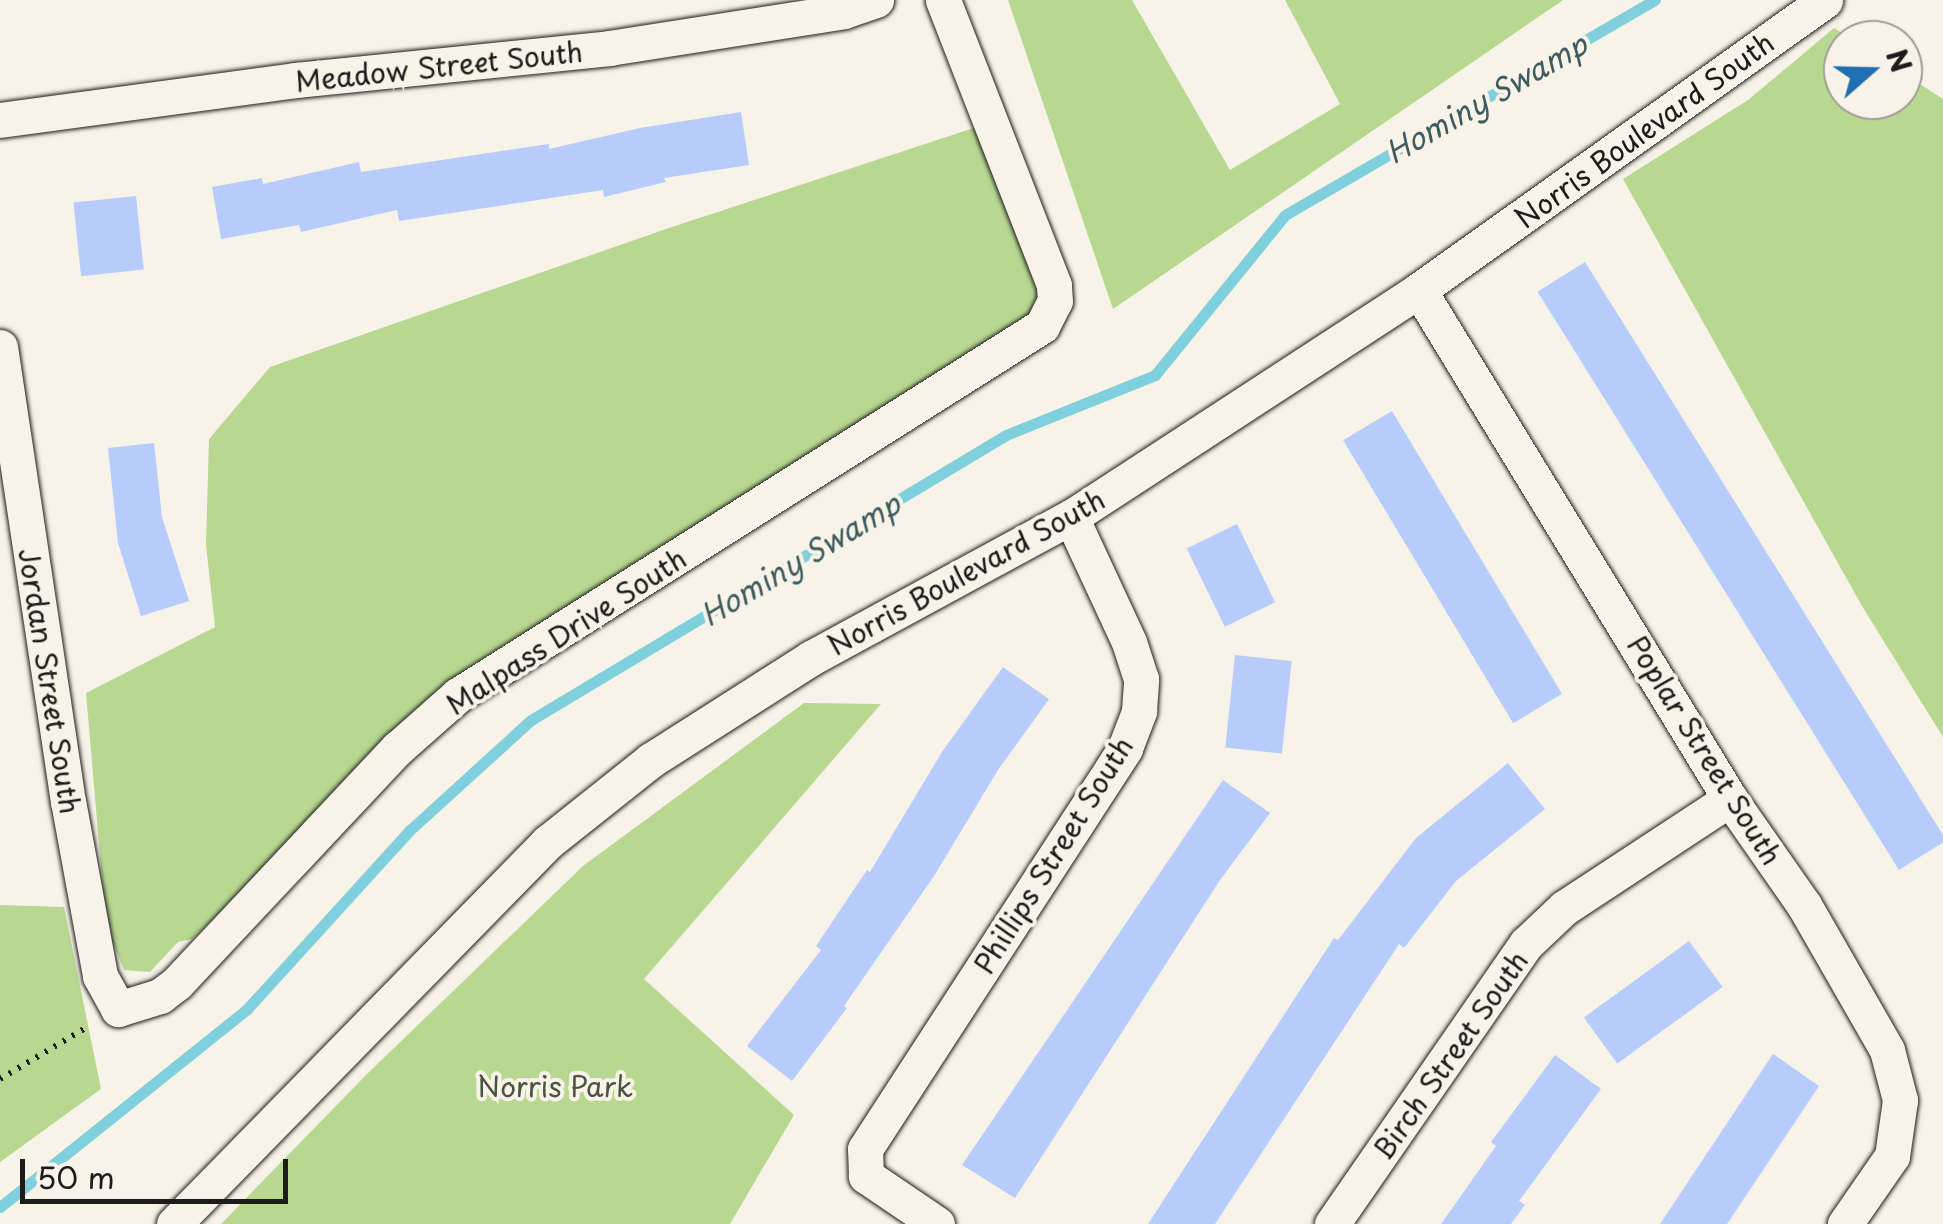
<!DOCTYPE html>
<style>
body{margin:0}
#map{position:relative;width:1943px;height:1224px;overflow:hidden;background:#f7f3e8;font-family:"Playpen Sans",sans-serif}
div>[style]{position:absolute}
.green>*{inset:0;background:#b8d892}
.stream>*{height:11px;margin:-5.5px;padding:0 5.5px;transform-origin:5.5px;border-radius:5.5px;background:#80cfdc}
.building>*{inset:0;background:#b8ccfc;transform-origin:0 0}
.path>*{height:6px;margin-top:-3px;transform-origin:0;background:repeating-linear-gradient(90deg,#1c1c1c 0 2.5px,transparent 0 10.5px)}
.roads{filter:drop-shadow(0 0 2px #1c1c1c) drop-shadow(0 0 2px #1c1c1c)}
.street>*{height:35px;margin:-17.5px;padding:0 17.5px;transform-origin:17.5px;border-radius:17.5px;background:#f7f3e8}
span{translate:-50% -50%;white-space:nowrap;text-align:center;line-height:1.15;-webkit-text-stroke:8px #f7f3e8;paint-order:stroke}
.street-label{font-size:28px;color:#1c1c1c}
.park-label{font-size:28px;color:#4b543f}
.water-label{font-size:30px;color:#3f5b5f;font-style:italic}
.north{position:absolute;left:1823px;top:20px;width:100px;height:100px;box-sizing:border-box;background:#f7f3e8;border:2px solid #9f9d96;border-radius:50%;rotate:70deg;font-size:28px;font-weight:700;line-height:40px;text-align:center;color:#1c1c1c}
.north::after{content:'';display:block;margin:auto;width:35px;height:45px;background:#1f6fb2;clip-path:polygon(50% 0,100% 100%,50% 72%,0 100%)}
.scale{position:absolute;left:20px;top:1159px;width:268px;height:45px;box-sizing:border-box;border:5px solid #1c1c1c;border-top:0;padding-left:12px;font-size:30px;line-height:35px;white-space:nowrap;color:#1c1c1c;-webkit-text-stroke:8px #f7f3e8;paint-order:stroke}
</style>
<div id="map">
<div class="green">
<i style="clip-path:polygon(1008px 0,1132px 0,1230px 170px,1340px 104px,1285px 0,1563px 0,1113px 309px)"></i>
<i style="clip-path:polygon(1834px 28px,1853px 40px,1843px 40px,1843px 100px,1903px 100px,1903px 73px,1943px 99px,1943px 737px,1862px 606px,1623px 179px,1748px 100px)"></i>
<i style="clip-path:polygon(992px 122px,1055px 301px,443px 708px,192px 939px,178px 942px,150px 972px,124px 970px,106px 926px,86px 693px,215px 627px,206px 545px,209px 439px,270px 367px,666px 229px)"></i>
<i style="clip-path:polygon(804px 703px,881px 704px,644px 979px,794px 1115px,730px 1224px,221px 1224px,367px 1074px,583px 866px)"></i>
<i style="clip-path:polygon(0 905px,64px 907px,101px 1089px,0 1162px)"></i>
</div>
<div class="stream">
<i style="left:0;top:1207px;width:317px;rotate:-38.7deg"></i>
<i style="left:247px;top:1009px;width:242px;rotate:-47.7deg"></i>
<i style="left:410px;top:830px;width:164px;rotate:-42.3deg"></i>
<i style="left:531px;top:720px;width:554px;rotate:-30.96deg"></i>
<i style="left:1006px;top:435px;width:161px;rotate:-21.9deg"></i>
<i style="left:1155px;top:375px;width:206px;rotate:-50.9deg"></i>
<i style="left:1285px;top:215px;width:428px;rotate:-30.2deg"></i>
</div>
<div class="building">
<i style="clip-path:polygon(741px 112px,749px 165px,664px 178px,666px 182px,604px 197px,603px 190px,399px 221px,397px 210px,301px 232px,299px 225px,221px 239px,212px 187px,262px 178px,263px 184px,359px 162px,361px 172px,549px 144px,549px 149px,640px 128px)"></i>
<i style="left:136px;top:196px;width:74px;height:63px;rotate:84deg"></i>
<i style="left:1585px;top:262px;width:682px;height:56px;rotate:58deg"></i>
<i style="left:1392px;top:411px;width:330px;height:57px;rotate:59deg"></i>
<i style="clip-path:polygon(154px 443px,162px 517px,189px 601px,141px 616px,118px 543px,108px 448px)"></i>
<i style="left:1237px;top:524px;width:87px;height:56px;rotate:64deg"></i>
<i style="left:1235px;top:655px;width:57px;height:93px;rotate:6deg"></i>
<i style="clip-path:polygon(1003px 667px,1049px 699px,998px 770px,934px 876px,844px 1006px,847px 1008px,792px 1081px,747px 1046px,821px 950px,816px 946px,867px 870px,870px 872px,942px 752px)"></i>
<i style="clip-path:polygon(1508px 763px,1545px 809px,1456px 881px,1404px 948px,1399px 944px,1215px 1224px,1148px 1224px,1334px 938px,1338px 940px,1416px 838px)"></i>
<i style="clip-path:polygon(1223px 780px,1270px 813px,1220px 880px,1015px 1198px,962px 1165px)"></i>
<i style="left:1689px;top:941px;width:57px;height:130px;rotate:54deg"></i>
<i style="clip-path:polygon(1773px 1054px,1819px 1086px,1727px 1224px,1660px 1224px)"></i>
<i style="clip-path:polygon(1555px 1055px,1601px 1089px,1519px 1201px,1525px 1205px,1511px 1224px,1441px 1224px,1496px 1146px,1491px 1142px)"></i>
</div>
<div class="path">
<i style="left:0;top:1079px;width:104px;rotate:-30.8deg"></i>
</div>
<div class="roads">
<div class="street">
<i style="left:0;top:120px;width:299px;rotate:-7.7deg"></i>
<i style="left:296px;top:80px;width:315px;rotate:-5.8deg"></i>
<i style="left:609px;top:48px;width:238px;rotate:-8.9deg"></i>
<i style="left:844px;top:11px;width:34px;rotate:-19deg"></i>
<i style="left:1419px;top:290px;width:596px;rotate:58.57deg"></i>
<i style="left:1730px;top:799px;width:129px;rotate:55.1deg"></i>
<i style="left:1804px;top:905px;width:167px;rotate:60.2deg"></i>
<i style="left:1887px;top:1050px;width:52px;rotate:75.4deg"></i>
<i style="left:1900px;top:1100px;width:57px;rotate:98.1deg"></i>
<i style="left:1892px;top:1156px;width:83px;rotate:124.7deg"></i>
<i style="left:0;top:347px;width:459px;rotate:81.5deg"></i>
<i style="left:68px;top:801px;width:178px;rotate:79.6deg"></i>
<i style="left:100px;top:976px;width:38px;rotate:61deg"></i>
<i style="left:118px;top:1009px;width:44px;rotate:-17.2deg"></i>
<i style="left:160px;top:996px;width:21px;rotate:-37deg"></i>
<i style="left:177px;top:983px;width:323px;rotate:-46.8deg"></i>
<i style="left:398px;top:748px;width:80px;rotate:-41.5deg"></i>
<i style="left:458px;top:695px;width:691px;rotate:-32.29deg"></i>
<i style="left:1042px;top:326px;width:28px;rotate:-63deg"></i>
<i style="left:1055px;top:301px;width:16px;rotate:-94deg"></i>
<i style="left:1054px;top:285px;width:306px;rotate:-111.3deg"></i>
<i style="left:174px;top:1224px;width:535px;rotate:-45.61deg"></i>
<i style="left:548px;top:842px;width:132px;rotate:-38.5deg"></i>
<i style="left:651px;top:760px;width:190px;rotate:-32.5deg"></i>
<i style="left:811px;top:658px;width:296px;rotate:-28.5deg"></i>
<i style="left:1071px;top:517px;width:415px;rotate:-33.1deg"></i>
<i style="left:1419px;top:290px;width:499px;rotate:-35.5deg"></i>
<i style="left:937px;top:1224px;width:86px;rotate:-145.9deg"></i>
<i style="left:866px;top:1176px;width:27px;rotate:-92deg"></i>
<i style="left:865px;top:1149px;width:478px;rotate:-57deg"></i>
<i style="left:1125px;top:748px;width:40px;rotate:-69deg"></i>
<i style="left:1139px;top:711px;width:32px;rotate:-86deg"></i>
<i style="left:1141px;top:679px;width:39px;rotate:-108deg"></i>
<i style="left:1129px;top:642px;width:138px;rotate:-114.9deg"></i>
<i style="left:1332px;top:1224px;width:341px;rotate:-55.3deg"></i>
<i style="left:1526px;top:944px;width:52px;rotate:-43.5deg"></i>
<i style="left:1564px;top:908px;width:199px;rotate:-33.3deg"></i>
</div>
</div>
<div class="street-label">
<span style="left:439px;top:66px;rotate:-6deg">Meadow Street South</span>
<span style="left:1644px;top:130px;rotate:-36deg">Norris Boulevard South</span>
<span style="left:966px;top:572px;rotate:-29deg">Norris Boulevard South</span>
<span style="left:566px;top:631px;rotate:-33deg">Malpass Drive South</span>
<span style="left:50px;top:681px;rotate:81deg">Jordan Street South</span>
<span style="left:1705px;top:750px;rotate:58deg">Poplar Street South</span>
<span style="left:1053px;top:855px;rotate:-58deg">Phillips Street South</span>
<span style="left:1450px;top:1055px;rotate:-55deg">Birch Street South</span>
</div>
<div class="park-label">
<span style="left:555px;top:1086px">Norris Park</span>
</div>
<div class="water-label">
<span style="left:1486px;top:98px;rotate:-30deg">Hominy Swamp</span>
<span style="left:800px;top:559px;rotate:-31deg">Hominy Swamp</span>
</div>
<div class="north">N</div>
<div class="scale">50 m</div>
</div>
